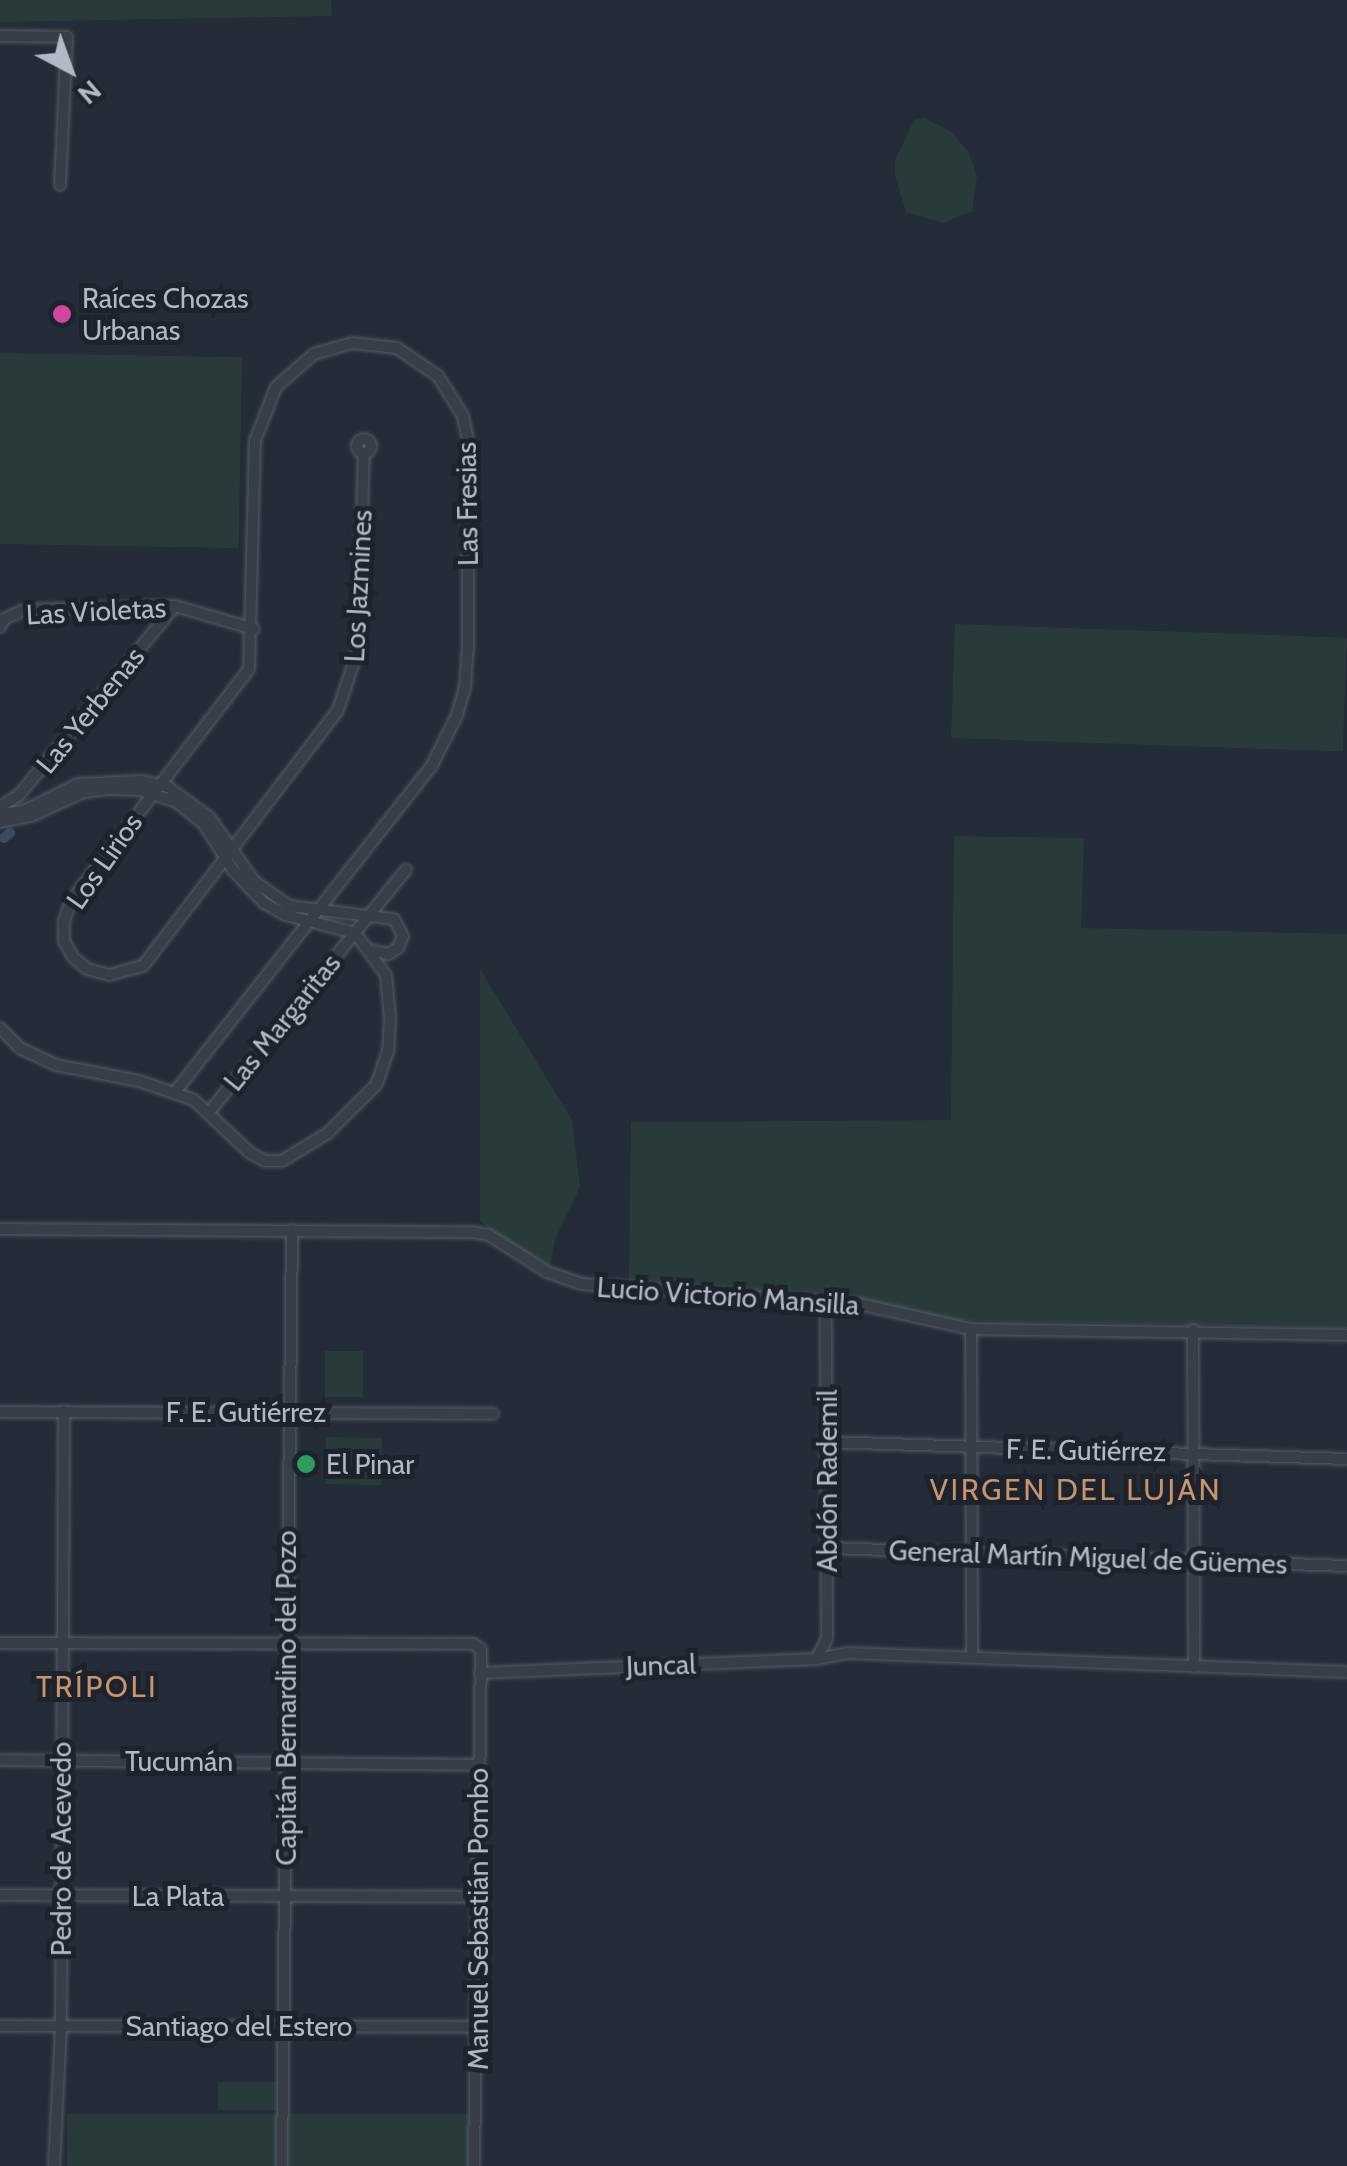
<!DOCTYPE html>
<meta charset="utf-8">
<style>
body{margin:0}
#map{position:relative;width:1347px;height:2166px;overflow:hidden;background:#242c38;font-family:Cabin,sans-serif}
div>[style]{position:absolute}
.green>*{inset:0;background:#293a3b;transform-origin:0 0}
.canal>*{height:10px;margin:-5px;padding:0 5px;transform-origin:5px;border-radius:5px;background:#3c4a5f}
.roads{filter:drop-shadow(0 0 2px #565c66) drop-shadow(0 0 2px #565c66)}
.minor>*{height:10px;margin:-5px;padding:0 5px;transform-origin:5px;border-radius:5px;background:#383e48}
.minor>.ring{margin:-5px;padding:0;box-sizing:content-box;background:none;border:10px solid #383e48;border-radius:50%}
.dots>*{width:28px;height:28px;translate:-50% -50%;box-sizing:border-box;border:5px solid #1d232d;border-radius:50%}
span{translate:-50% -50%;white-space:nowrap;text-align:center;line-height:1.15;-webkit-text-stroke:10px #1d232d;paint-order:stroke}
.poi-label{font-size:28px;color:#b3b9c4}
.left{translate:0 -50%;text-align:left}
.street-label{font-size:28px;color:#b3b9c4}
.neighbourhood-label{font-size:30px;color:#c7946b;letter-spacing:2.5px}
.north{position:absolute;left:20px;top:20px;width:100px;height:100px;-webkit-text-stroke:8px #1d232d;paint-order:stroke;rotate:139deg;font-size:28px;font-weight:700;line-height:40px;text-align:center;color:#b3b9c4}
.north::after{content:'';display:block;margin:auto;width:35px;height:45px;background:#b3b9c4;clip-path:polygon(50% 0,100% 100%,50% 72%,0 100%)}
</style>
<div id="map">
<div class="green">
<i style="clip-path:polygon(0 0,331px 0,332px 16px,0 22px)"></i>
<i style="clip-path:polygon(925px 118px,953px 133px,969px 153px,977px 176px,972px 211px,943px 223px,906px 212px,895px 176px,895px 160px,914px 120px)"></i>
<i style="left:0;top:353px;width:242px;height:191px;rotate:1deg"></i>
<i style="left:955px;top:624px;width:392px;height:114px;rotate:2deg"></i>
<i style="clip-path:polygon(954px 836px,1084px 838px,1081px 928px,1347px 934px,1347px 1328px,953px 1320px,851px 1296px,629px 1281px,631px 1122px,951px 1120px)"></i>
<i style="clip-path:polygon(480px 969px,572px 1120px,580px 1187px,555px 1239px,550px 1266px,496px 1235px,480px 1220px)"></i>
<i style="left:325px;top:1351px;width:38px;height:46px"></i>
<i style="left:326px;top:1437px;width:56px;height:47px;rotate:1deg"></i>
<i style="left:281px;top:2082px;width:28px;height:63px;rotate:90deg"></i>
<i style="left:67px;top:2114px;width:401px;height:52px"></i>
</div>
<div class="canal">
<i style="left:4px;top:838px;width:8px;rotate:-40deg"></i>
</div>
<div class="roads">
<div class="minor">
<i style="left:0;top:36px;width:67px;rotate:0.9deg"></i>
<i style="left:67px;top:37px;width:148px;rotate:92.7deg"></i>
<i class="ring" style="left:357px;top:439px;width:4px;height:4px"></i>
<i style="left:0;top:627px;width:9px;rotate:-63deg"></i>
<i style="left:4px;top:619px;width:22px;rotate:-24deg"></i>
<i style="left:24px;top:610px;width:151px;rotate:-1.5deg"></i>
<i style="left:175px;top:606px;width:82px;rotate:16.2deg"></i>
<i style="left:0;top:807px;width:22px;rotate:-32deg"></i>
<i style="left:19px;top:795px;width:245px;rotate:-50.5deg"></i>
<i style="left:0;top:815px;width:26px;rotate:-11deg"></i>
<i style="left:26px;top:810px;width:58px;rotate:-26.6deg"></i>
<i style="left:78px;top:784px;width:64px;rotate:-2.7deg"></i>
<i style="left:142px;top:781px;width:27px;rotate:13deg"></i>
<i style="left:168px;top:787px;width:52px;rotate:36.4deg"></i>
<i style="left:210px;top:818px;width:77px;rotate:55.1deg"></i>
<i style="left:254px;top:881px;width:43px;rotate:35.5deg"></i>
<i style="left:289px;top:906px;width:106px;rotate:7.1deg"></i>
<i style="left:394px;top:919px;width:19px;rotate:62deg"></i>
<i style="left:403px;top:936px;width:13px;rotate:113deg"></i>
<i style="left:398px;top:948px;width:12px;rotate:149deg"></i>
<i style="left:388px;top:954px;width:17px;rotate:-167deg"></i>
<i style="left:0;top:822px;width:32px;rotate:-11deg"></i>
<i style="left:31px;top:816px;width:58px;rotate:-24.4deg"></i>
<i style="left:84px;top:792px;width:24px;rotate:-7deg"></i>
<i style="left:108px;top:789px;width:32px;rotate:2deg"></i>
<i style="left:140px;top:790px;width:39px;rotate:18deg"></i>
<i style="left:177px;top:802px;width:33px;rotate:39deg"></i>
<i style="left:203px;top:823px;width:56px;rotate:57.4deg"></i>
<i style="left:233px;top:870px;width:45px;rotate:46.8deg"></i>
<i style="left:264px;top:903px;width:25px;rotate:29deg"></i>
<i style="left:286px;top:915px;width:71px;rotate:14.6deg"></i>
<i style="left:355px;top:933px;width:52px;rotate:53.6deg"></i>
<i style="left:386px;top:975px;width:43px;rotate:84.7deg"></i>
<i style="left:390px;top:1018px;width:33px;rotate:93deg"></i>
<i style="left:388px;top:1051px;width:36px;rotate:109deg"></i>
<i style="left:376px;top:1085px;width:68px;rotate:135deg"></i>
<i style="left:328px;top:1133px;width:54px;rotate:148.7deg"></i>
<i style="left:282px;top:1161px;width:17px;rotate:180deg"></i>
<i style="left:265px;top:1161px;width:18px;rotate:-151deg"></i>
<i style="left:249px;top:1152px;width:76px;rotate:-136.6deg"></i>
<i style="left:194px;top:1100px;width:58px;rotate:-160.9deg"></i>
<i style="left:139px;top:1081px;width:85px;rotate:-169.1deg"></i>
<i style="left:56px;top:1065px;width:40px;rotate:-155deg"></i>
<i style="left:20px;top:1048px;width:28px;rotate:-135deg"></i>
<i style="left:175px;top:1092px;width:416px;rotate:-51.8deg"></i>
<i style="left:432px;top:765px;width:56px;rotate:-63.4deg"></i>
<i style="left:457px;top:715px;width:29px;rotate:-74deg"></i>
<i style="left:465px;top:687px;width:39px;rotate:-86deg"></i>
<i style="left:468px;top:648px;width:208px;rotate:-90deg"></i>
<i style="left:468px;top:440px;width:25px;rotate:-102deg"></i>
<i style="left:463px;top:416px;width:47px;rotate:-122deg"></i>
<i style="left:438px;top:376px;width:50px;rotate:-145.7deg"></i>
<i style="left:397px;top:348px;width:45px;rotate:-173.7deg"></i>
<i style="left:352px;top:343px;width:40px;rotate:164deg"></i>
<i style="left:314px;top:354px;width:50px;rotate:139deg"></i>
<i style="left:276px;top:387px;width:58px;rotate:111.3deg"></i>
<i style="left:255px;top:441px;width:228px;rotate:91.5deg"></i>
<i style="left:249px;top:669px;width:292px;rotate:127.5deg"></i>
<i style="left:71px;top:901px;width:21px;rotate:109deg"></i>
<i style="left:64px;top:921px;width:20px;rotate:90deg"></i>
<i style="left:64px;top:941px;width:18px;rotate:61deg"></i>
<i style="left:73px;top:957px;width:18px;rotate:41deg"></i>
<i style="left:87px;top:969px;width:23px;rotate:15deg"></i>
<i style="left:109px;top:975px;width:35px;rotate:-15deg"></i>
<i style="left:143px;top:966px;width:322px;rotate:-52.7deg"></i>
<i style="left:338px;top:710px;width:63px;rotate:-71.6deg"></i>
<i style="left:358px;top:650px;width:197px;rotate:-88.3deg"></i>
<i style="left:210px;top:1111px;width:311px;rotate:-50.9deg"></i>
<i style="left:0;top:1229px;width:471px;rotate:0.4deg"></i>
<i style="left:471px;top:1232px;width:18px;rotate:9deg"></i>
<i style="left:489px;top:1235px;width:69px;rotate:32.5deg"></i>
<i style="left:547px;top:1272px;width:37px;rotate:19deg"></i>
<i style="left:582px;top:1284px;width:278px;rotate:4.1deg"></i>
<i style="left:859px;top:1304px;width:115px;rotate:12.6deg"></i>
<i style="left:971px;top:1329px;width:376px;rotate:0.9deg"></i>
<i style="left:971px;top:1329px;width:328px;rotate:89.8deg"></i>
<i style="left:1193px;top:1330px;width:337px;rotate:89.8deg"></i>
<i style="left:0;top:1412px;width:493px;rotate:0.2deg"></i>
<i style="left:826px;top:1442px;width:521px;rotate:1.87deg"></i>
<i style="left:829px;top:1548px;width:518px;rotate:1.99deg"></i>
<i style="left:0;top:1643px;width:473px;rotate:0.1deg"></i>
<i style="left:473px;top:1644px;width:9px;rotate:32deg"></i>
<i style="left:481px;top:1649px;width:517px;rotate:90.78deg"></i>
<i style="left:817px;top:1658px;width:22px;rotate:-63deg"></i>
<i style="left:827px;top:1638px;width:337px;rotate:-90.2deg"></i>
<i style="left:480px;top:1673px;width:337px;rotate:-2.4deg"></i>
<i style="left:817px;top:1659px;width:31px;rotate:-11deg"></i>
<i style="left:847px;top:1653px;width:500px;rotate:2.18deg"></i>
<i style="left:0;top:1760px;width:479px;rotate:0.6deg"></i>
<i style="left:0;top:1895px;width:477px;rotate:0.2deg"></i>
<i style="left:0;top:2026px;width:477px;rotate:0.1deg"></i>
<i style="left:54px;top:2166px;width:140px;rotate:-87.1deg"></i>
<i style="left:61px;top:2026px;width:615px;rotate:-89.72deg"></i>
<i style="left:282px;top:2166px;width:936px;rotate:-89.39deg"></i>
</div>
</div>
<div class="dots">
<i style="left:62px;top:314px;background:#d1479c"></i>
<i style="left:306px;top:1464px;background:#2e9e5b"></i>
</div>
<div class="poi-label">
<span class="left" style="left:82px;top:314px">Raíces Chozas<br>Urbanas</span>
<span class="left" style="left:326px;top:1464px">El Pinar</span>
</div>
<div class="street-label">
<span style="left:467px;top:504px;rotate:-91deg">Las Fresias</span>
<span style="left:358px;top:586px;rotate:-87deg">Los Jazmines</span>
<span style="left:96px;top:611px;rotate:-3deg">Las Violetas</span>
<span style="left:90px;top:710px;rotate:-51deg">Las Yerbenas</span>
<span style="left:104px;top:861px;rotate:-55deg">Los Lirios</span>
<span style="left:282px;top:1022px;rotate:-51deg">Las Margaritas</span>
<span style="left:728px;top:1296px;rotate:4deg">Lucio Victorio Mansilla</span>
<span style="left:246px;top:1412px">F. E. Gutiérrez</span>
<span style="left:1086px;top:1450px;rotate:1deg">F. E. Gutiérrez</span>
<span style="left:827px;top:1481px;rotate:-90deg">Abdón Rademil</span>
<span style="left:1088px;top:1557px;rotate:2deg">General Martín Miguel de Güemes</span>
<span style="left:661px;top:1665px;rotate:-2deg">Juncal</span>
<span style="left:286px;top:1698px;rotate:-90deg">Capitán Bernardino del Pozo</span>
<span style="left:179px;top:1761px">Tucumán</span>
<span style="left:61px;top:1849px;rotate:-90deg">Pedro de Acevedo</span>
<span style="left:178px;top:1896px">La Plata</span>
<span style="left:478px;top:1919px;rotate:-90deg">Manuel Sebastián Pombo</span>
<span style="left:239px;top:2026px">Santiago del Estero</span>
</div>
<div class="neighbourhood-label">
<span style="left:1076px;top:1490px">VIRGEN DEL LUJÁN</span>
<span style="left:97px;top:1687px">TRÍPOLI</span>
</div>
<div class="north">N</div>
</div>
